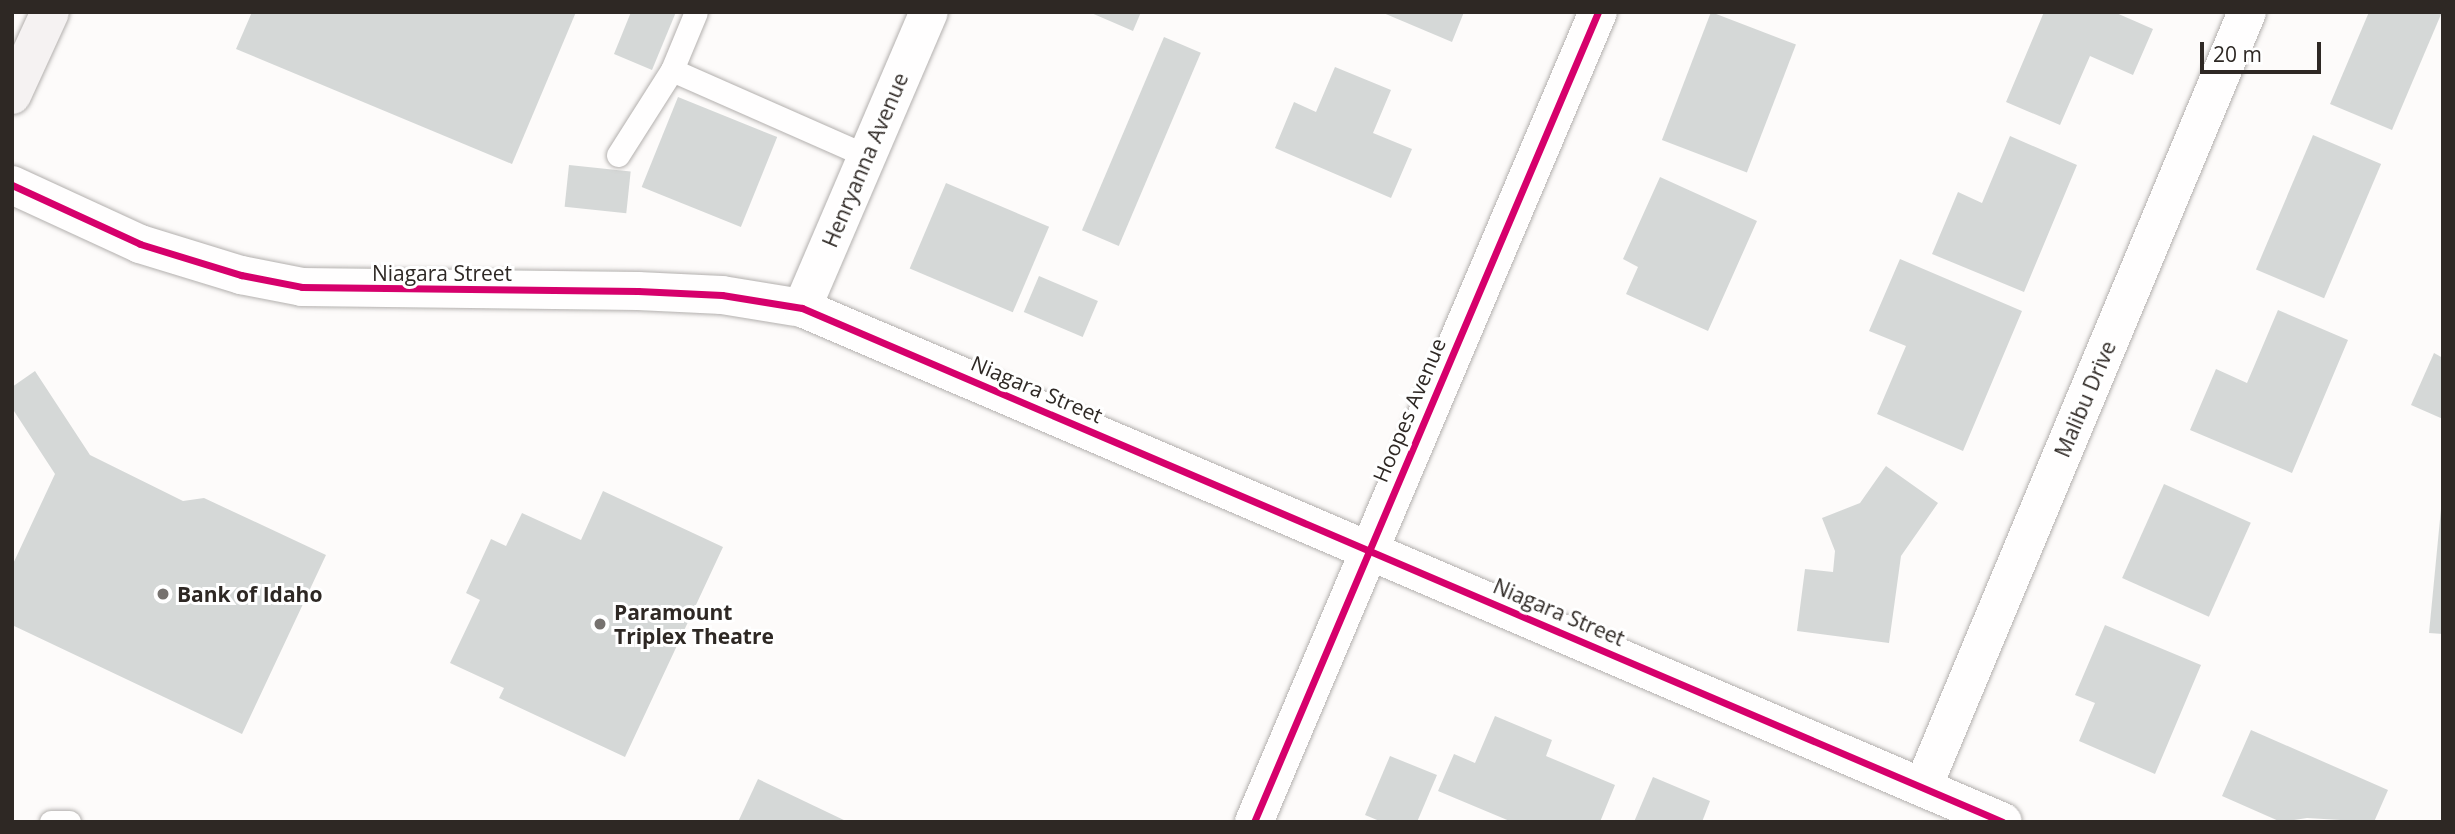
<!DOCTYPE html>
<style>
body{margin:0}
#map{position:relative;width:2455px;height:834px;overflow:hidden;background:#fdfbfa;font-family:"Open Sans",sans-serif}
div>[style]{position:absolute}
.building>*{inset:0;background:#d5d8d7;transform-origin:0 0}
.roads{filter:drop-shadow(0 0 2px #b3b0ae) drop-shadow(0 0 2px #b3b0ae)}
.service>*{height:23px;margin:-11.5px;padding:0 11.5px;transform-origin:11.5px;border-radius:11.5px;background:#fffefe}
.minor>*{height:38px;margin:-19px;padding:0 19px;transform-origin:19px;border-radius:19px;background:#fffefe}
.secondary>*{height:38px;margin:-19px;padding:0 19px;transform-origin:19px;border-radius:19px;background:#f5f2f2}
.cycleway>*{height:7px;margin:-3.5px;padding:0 3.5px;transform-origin:3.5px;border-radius:3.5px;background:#d6006c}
.dots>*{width:19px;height:19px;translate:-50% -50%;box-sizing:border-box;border:4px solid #fff;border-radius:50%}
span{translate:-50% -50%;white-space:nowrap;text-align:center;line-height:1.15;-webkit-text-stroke:6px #fff;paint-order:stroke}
.street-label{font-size:21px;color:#2e2824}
.poi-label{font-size:21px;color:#2e2824;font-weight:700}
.left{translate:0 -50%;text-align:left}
.frame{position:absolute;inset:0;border:14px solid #2e2824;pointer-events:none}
.scale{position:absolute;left:2200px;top:42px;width:121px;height:32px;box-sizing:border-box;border:4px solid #2e2824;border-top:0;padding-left:9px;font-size:21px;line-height:24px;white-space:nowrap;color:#2e2824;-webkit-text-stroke:5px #fff;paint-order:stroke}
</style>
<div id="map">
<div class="building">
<i style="clip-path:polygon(252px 12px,576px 12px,512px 164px,236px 49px)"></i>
<i style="clip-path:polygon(631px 12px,676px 12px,652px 70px,614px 54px)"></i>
<i style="clip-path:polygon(1089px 12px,1141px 12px,1133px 31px)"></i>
<i style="clip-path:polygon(1381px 12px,1464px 12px,1452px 42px)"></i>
<i style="left:1711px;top:12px;width:91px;height:137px;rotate:21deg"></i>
<i style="clip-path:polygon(2044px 12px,2114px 12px,2153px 29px,2133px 75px,2090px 56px,2060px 125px,2006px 102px)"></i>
<i style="clip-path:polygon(2369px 12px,2442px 12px,2392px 130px,2330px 104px)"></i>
<i style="left:1164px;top:37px;width:40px;height:210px;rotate:23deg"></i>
<i style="clip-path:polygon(1335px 67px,1391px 90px,1373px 133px,1412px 149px,1391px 198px,1275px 148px,1294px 102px,1316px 112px)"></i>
<i style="left:678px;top:97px;width:107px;height:97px;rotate:22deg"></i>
<i style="left:2313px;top:135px;width:74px;height:146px;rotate:23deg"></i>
<i style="clip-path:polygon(2010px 136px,2077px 165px,2024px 292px,1932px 254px,1958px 192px,1982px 203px)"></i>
<i style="left:569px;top:165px;width:62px;height:42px;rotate:6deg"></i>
<i style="clip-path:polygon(1660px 177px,1757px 221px,1708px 331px,1626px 294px,1638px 267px,1623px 259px)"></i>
<i style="left:946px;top:183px;width:112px;height:93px;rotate:23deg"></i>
<i style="clip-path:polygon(1900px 259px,2022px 311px,1963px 451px,1877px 414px,1906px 346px,1869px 331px)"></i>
<i style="left:1039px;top:276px;width:64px;height:39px;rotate:23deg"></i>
<i style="clip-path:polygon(2278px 310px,2348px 340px,2292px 473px,2190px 430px,2216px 369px,2247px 383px)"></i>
<i style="clip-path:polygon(2434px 353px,2443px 358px,2443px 419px,2411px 405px)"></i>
<i style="clip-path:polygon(35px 371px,90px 455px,183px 501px,204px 498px,326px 555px,242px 734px,12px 625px,12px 566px,55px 474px,12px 408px,12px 387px)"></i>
<i style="clip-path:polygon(1886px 466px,1938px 503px,1901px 556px,1889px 643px,1797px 631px,1805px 569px,1833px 572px,1835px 551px,1822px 518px,1860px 503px)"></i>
<i style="left:2164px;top:484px;width:95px;height:103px;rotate:24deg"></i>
<i style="clip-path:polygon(603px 491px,723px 547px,625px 757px,499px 698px,504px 688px,450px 663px,480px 600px,466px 593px,491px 539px,506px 546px,522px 513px,581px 540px)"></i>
<i style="clip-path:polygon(2441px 509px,2443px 509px,2443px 634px,2429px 633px)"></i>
<i style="clip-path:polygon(2105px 625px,2201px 665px,2155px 774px,2079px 741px,2095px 703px,2075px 695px)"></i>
<i style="clip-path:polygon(1495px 716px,1552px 740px,1546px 756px,1615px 785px,1600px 822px,1512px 822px,1438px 791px,1454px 754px,1475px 763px)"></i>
<i style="clip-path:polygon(2251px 730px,2388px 790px,2374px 822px,2307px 818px,2281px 822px,2222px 796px)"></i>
<i style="clip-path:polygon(1390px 756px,1437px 775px,1417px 822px,1382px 822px,1365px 815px)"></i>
<i style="clip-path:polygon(1653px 777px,1710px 801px,1702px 822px,1634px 822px)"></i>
<i style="clip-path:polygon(758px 779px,848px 822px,738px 822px)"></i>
</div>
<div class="roads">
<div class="service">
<i style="left:696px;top:12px;width:63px;rotate:112.5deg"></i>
<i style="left:672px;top:70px;width:213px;rotate:23.8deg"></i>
<i style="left:618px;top:155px;width:101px;rotate:-57.6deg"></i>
<i style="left:51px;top:822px;width:18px"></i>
</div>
<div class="minor">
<i style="left:12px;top:185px;width:141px;rotate:24.7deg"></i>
<i style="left:140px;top:244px;width:106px;rotate:17.1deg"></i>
<i style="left:241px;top:275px;width:62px;rotate:11.1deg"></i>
<i style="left:302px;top:287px;width:336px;rotate:0.7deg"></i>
<i style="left:638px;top:291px;width:84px;rotate:2.7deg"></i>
<i style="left:722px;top:295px;width:81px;rotate:9.2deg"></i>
<i style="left:802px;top:308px;width:1306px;rotate:23.17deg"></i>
<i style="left:802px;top:308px;width:322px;rotate:-66.8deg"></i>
<i style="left:1923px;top:787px;width:840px;rotate:-67.31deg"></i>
<i style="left:1254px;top:822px;width:880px;rotate:-66.99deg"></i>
</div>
<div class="secondary">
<i style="left:12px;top:95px;width:91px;rotate:-65.4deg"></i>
</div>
</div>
<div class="cycleway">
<i style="left:12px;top:185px;width:141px;rotate:24.7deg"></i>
<i style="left:140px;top:244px;width:106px;rotate:17.1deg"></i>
<i style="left:241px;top:275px;width:62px;rotate:11.1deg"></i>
<i style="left:302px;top:287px;width:336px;rotate:0.7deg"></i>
<i style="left:638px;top:291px;width:84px;rotate:2.7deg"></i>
<i style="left:722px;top:295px;width:81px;rotate:9.2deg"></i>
<i style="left:802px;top:308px;width:1306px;rotate:23.17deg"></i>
<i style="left:1254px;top:822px;width:880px;rotate:-66.99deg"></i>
</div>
<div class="dots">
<i style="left:163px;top:594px;background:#76726f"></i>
<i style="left:600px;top:624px;background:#76726f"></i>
</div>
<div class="street-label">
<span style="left:865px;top:160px;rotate:-67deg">Henryanna Avenue</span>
<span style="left:442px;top:273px">Niagara Street</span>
<span style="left:1037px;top:389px;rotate:23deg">Niagara Street</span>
<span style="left:2085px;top:399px;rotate:-67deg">Malibu Drive</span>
<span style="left:1409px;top:410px;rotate:-67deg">Hoopes Avenue</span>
<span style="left:1559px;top:612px;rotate:23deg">Niagara Street</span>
</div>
<div class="poi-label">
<span class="left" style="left:177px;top:594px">Bank of Idaho</span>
<span class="left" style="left:614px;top:624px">Paramount<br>Triplex Theatre</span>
</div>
<div class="frame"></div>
<div class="scale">20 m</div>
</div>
